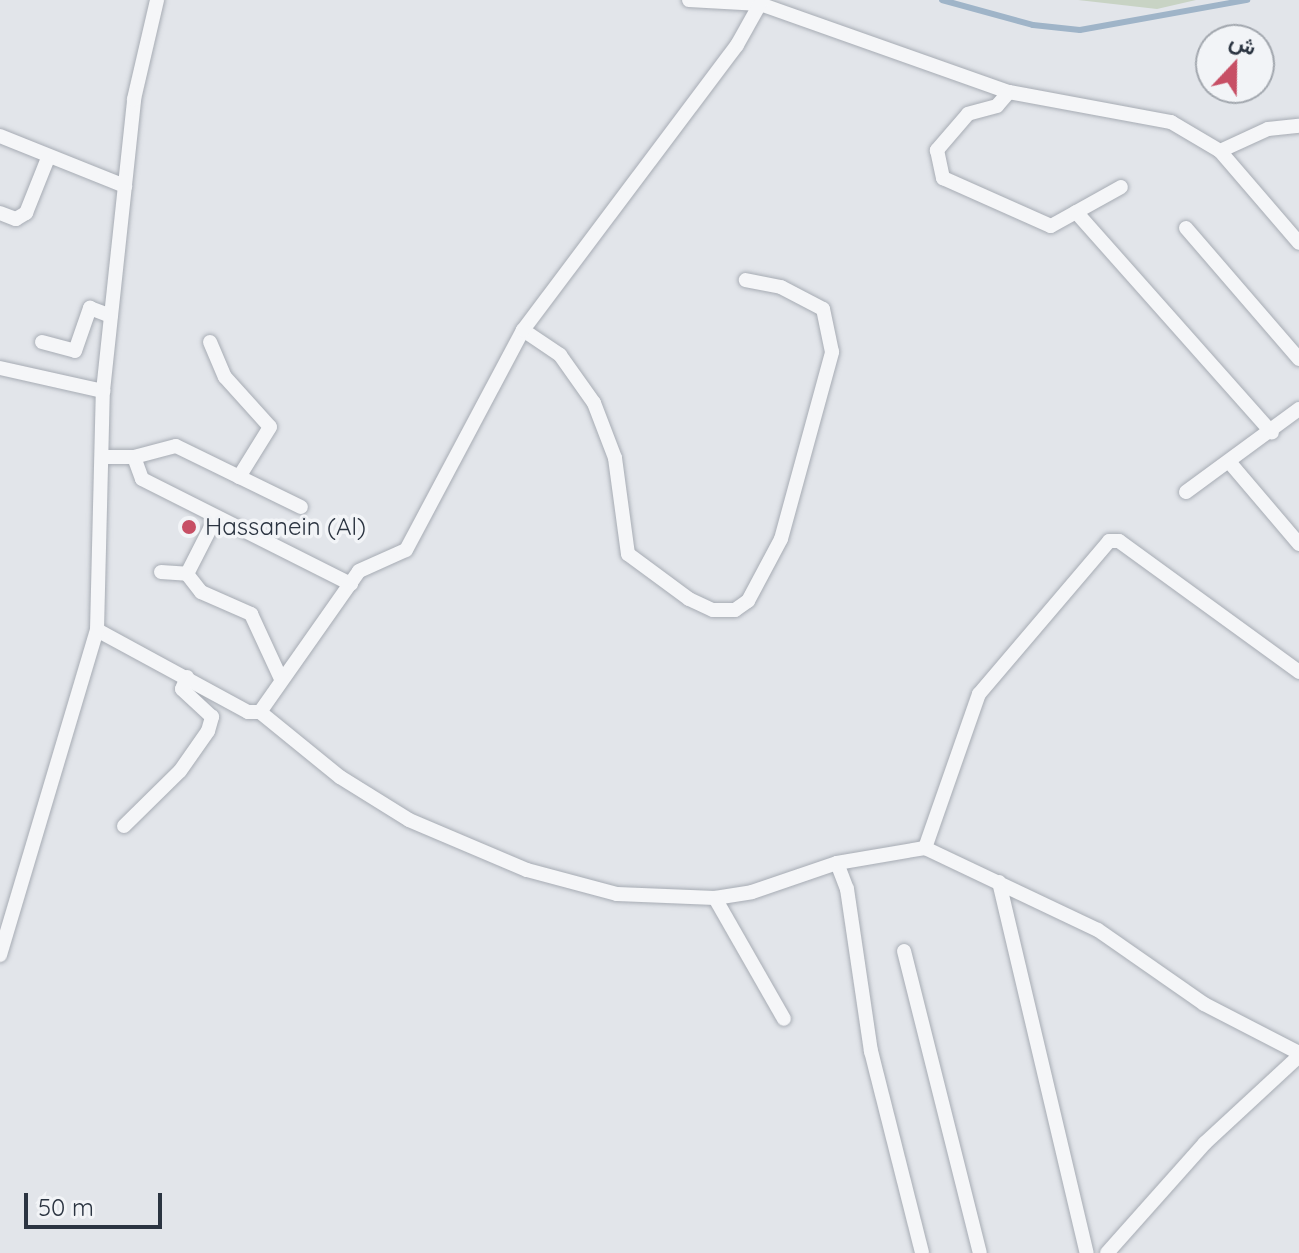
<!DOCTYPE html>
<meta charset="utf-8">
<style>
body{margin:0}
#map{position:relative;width:1299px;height:1253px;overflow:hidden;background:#e2e5ea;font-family:Quicksand,Vazirmatn,sans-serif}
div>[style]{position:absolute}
.green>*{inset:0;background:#c8d3c4}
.stream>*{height:6px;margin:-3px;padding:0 3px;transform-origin:3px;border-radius:3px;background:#9fb4c8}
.roads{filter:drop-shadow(0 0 2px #a7acb4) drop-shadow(0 0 2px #a7acb4)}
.minor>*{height:14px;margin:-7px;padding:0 7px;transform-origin:7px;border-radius:7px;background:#f5f6f8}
.dots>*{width:22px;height:22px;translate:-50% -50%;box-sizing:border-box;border:4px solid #f2f4f7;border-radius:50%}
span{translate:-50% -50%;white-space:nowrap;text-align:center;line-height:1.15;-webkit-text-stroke:7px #f2f4f7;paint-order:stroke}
.poi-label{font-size:24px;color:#2b3441}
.left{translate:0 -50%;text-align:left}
.north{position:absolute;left:1195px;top:24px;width:80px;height:80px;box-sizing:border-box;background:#f2f4f7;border:2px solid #a2a7ae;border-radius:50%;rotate:22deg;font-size:22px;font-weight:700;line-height:32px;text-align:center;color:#2b3441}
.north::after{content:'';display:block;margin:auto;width:28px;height:36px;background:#c74f65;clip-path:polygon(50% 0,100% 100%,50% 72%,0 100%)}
.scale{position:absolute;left:24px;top:1193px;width:138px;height:36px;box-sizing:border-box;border:4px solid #2b3441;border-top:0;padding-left:10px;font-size:24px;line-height:28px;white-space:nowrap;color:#2b3441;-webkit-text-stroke:6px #f2f4f7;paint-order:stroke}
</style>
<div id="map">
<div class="green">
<i style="clip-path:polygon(1078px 0,1196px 0,1157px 9px)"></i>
</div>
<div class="stream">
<i style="left:942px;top:0;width:94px;rotate:15.4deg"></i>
<i style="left:1033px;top:25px;width:47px;rotate:6.1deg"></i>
<i style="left:1080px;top:30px;width:170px;rotate:-10.2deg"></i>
</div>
<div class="roads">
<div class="minor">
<i style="left:689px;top:0;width:71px;rotate:3.2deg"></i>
<i style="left:760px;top:4px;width:264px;rotate:19.5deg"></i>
<i style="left:1009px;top:92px;width:165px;rotate:10.5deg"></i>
<i style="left:1171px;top:122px;width:57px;rotate:30.6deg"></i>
<i style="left:1220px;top:151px;width:121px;rotate:49.3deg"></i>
<i style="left:1009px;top:92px;width:18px;rotate:131deg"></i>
<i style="left:997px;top:106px;width:30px;rotate:165deg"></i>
<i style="left:968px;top:114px;width:48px;rotate:130.7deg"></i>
<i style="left:937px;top:150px;width:29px;rotate:78deg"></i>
<i style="left:943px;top:178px;width:118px;rotate:24deg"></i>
<i style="left:1051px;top:226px;width:80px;rotate:-29.1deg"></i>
<i style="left:0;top:136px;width:135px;rotate:21.8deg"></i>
<i style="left:1220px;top:151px;width:53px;rotate:-24.6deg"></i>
<i style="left:1268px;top:129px;width:31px;rotate:-6deg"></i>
<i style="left:1076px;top:212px;width:295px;rotate:48.4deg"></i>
<i style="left:0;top:213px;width:17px;rotate:21deg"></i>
<i style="left:16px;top:219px;width:12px;rotate:-31deg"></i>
<i style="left:26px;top:213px;width:59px;rotate:-68.2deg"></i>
<i style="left:1186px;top:228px;width:173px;rotate:49.2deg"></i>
<i style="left:523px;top:330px;width:45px;rotate:34deg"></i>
<i style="left:560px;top:355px;width:59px;rotate:54.7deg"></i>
<i style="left:594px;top:403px;width:59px;rotate:69.1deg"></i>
<i style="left:615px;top:458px;width:97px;rotate:82.3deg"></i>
<i style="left:628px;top:554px;width:76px;rotate:36.4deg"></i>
<i style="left:689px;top:599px;width:26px;rotate:25deg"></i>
<i style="left:713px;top:610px;width:22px"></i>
<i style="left:735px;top:610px;width:16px;rotate:-35deg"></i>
<i style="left:748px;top:601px;width:70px;rotate:-62deg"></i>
<i style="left:781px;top:539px;width:194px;rotate:-74.7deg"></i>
<i style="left:832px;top:352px;width:44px;rotate:-101.8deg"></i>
<i style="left:823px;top:309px;width:47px;rotate:-152.4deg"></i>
<i style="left:781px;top:287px;width:36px;rotate:-169deg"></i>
<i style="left:42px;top:342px;width:34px;rotate:15deg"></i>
<i style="left:75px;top:351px;width:46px;rotate:-70.8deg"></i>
<i style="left:90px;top:308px;width:22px;rotate:21deg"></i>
<i style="left:210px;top:342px;width:38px;rotate:67deg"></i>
<i style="left:225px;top:377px;width:67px;rotate:48deg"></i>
<i style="left:270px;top:427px;width:59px;rotate:121.8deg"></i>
<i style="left:0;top:368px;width:106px;rotate:12.6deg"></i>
<i style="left:102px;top:457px;width:32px"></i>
<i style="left:134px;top:457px;width:23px;rotate:70deg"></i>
<i style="left:142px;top:479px;width:234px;rotate:26.7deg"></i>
<i style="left:134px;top:457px;width:43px;rotate:-14.7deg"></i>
<i style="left:176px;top:446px;width:139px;rotate:26deg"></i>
<i style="left:1231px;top:464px;width:105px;rotate:49.6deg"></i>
<i style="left:1186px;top:492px;width:140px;rotate:-36.3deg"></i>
<i style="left:161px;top:572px;width:26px;rotate:4deg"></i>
<i style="left:187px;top:574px;width:64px;rotate:-63deg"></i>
<i style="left:187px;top:574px;width:23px;rotate:52deg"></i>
<i style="left:201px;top:592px;width:55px;rotate:23.7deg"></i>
<i style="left:251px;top:614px;width:72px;rotate:65.2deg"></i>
<i style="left:97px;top:630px;width:172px;rotate:28.5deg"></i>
<i style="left:248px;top:712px;width:12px"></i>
<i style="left:260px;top:712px;width:103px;rotate:39.1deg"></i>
<i style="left:340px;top:777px;width:81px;rotate:31.9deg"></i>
<i style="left:409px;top:820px;width:128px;rotate:23deg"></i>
<i style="left:527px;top:870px;width:93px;rotate:14.9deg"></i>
<i style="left:617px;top:894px;width:98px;rotate:2.3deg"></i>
<i style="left:715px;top:898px;width:37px;rotate:-9deg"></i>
<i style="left:752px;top:892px;width:90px;rotate:-18.8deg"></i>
<i style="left:837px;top:863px;width:89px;rotate:-9.7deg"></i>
<i style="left:925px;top:848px;width:191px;rotate:25.4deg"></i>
<i style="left:1098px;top:930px;width:129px;rotate:34.9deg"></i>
<i style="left:1204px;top:1004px;width:107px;rotate:27.3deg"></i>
<i style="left:260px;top:712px;width:172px;rotate:-54.9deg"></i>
<i style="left:359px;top:571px;width:51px;rotate:-24.1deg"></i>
<i style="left:406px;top:550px;width:249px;rotate:-62deg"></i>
<i style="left:523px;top:330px;width:356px;rotate:-53.1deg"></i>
<i style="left:737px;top:45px;width:47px;rotate:-60.7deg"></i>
<i style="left:124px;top:826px;width:78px;rotate:-44.5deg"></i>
<i style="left:180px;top:771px;width:49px;rotate:-55deg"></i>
<i style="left:208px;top:731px;width:15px;rotate:-74deg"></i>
<i style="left:212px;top:717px;width:41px;rotate:-137deg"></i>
<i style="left:182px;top:689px;width:13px;rotate:-67deg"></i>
<i style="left:925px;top:848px;width:163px;rotate:-70.7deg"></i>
<i style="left:979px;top:694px;width:201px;rotate:-49.6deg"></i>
<i style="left:1109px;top:541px;width:10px"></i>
<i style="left:1119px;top:541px;width:223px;rotate:36deg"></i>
<i style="left:837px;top:863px;width:28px;rotate:69deg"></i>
<i style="left:847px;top:889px;width:164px;rotate:81.6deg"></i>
<i style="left:871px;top:1051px;width:208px;rotate:75.8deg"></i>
<i style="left:999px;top:882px;width:381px;rotate:76.7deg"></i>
<i style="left:715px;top:898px;width:139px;rotate:60.3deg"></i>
<i style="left:904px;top:951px;width:311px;rotate:75.9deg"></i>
<i style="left:0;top:955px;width:339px;rotate:-73.4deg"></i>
<i style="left:97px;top:630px;width:239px;rotate:-88.6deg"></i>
<i style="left:103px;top:391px;width:294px;rotate:-83.9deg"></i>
<i style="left:134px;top:99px;width:102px;rotate:-76.9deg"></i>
<i style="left:1107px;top:1253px;width:147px;rotate:-48.3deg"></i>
<i style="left:1205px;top:1143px;width:128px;rotate:-42.8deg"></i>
</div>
</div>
<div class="dots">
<i style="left:189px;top:527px;background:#c74f65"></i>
</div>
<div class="poi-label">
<span class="left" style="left:205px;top:527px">Hassanein (Al)</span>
</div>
<div class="north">ش</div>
<div class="scale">50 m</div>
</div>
